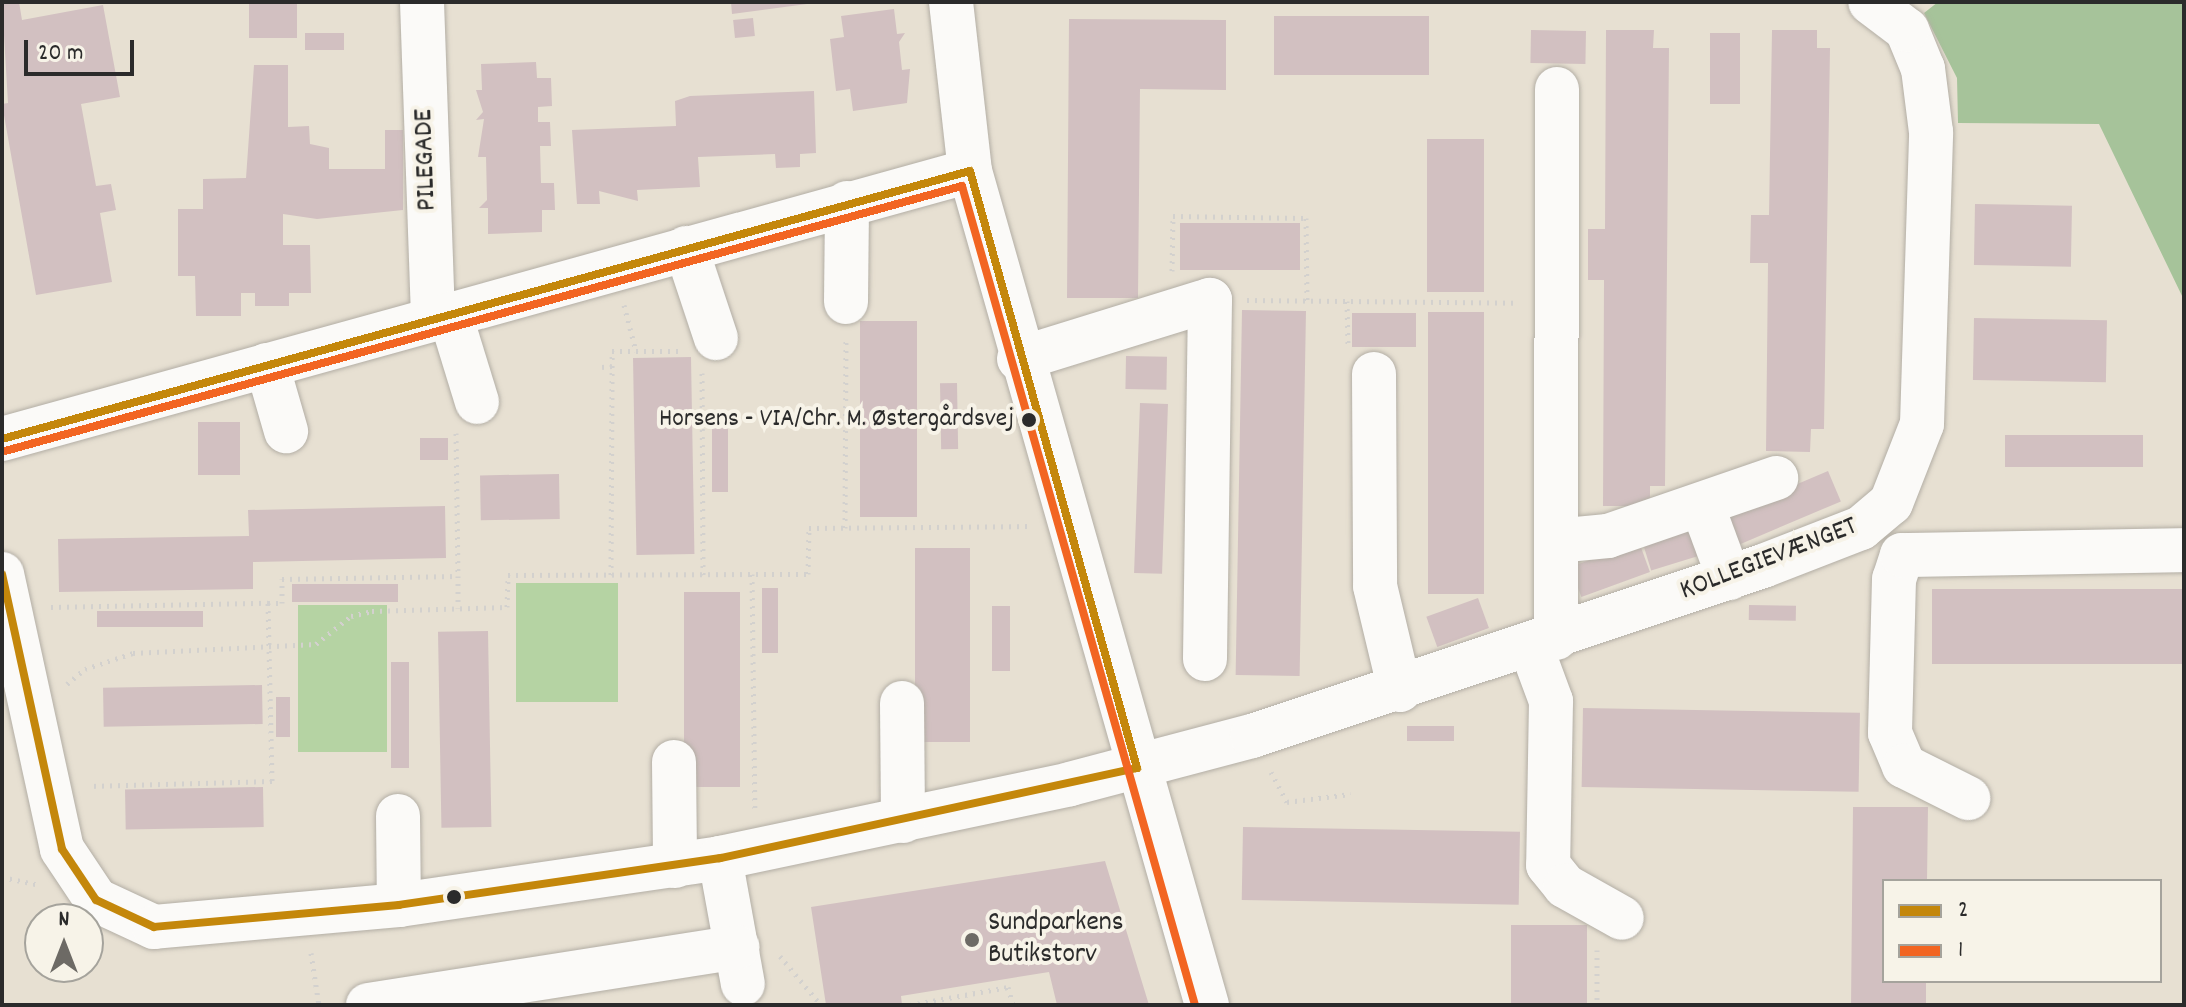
<!DOCTYPE html>
<meta charset="utf-8">
<style>
body{margin:0}
#map{position:relative;width:2186px;height:1007px;overflow:hidden;background:#e7e0d2;font-family:Dekko,sans-serif}
div>[style]{position:absolute}
.green>*{inset:0;background:#b5d3a3;transform-origin:0 0}
.forest>*{inset:0;background:#a6c39a}
.building>*{inset:0;background:#d2c0c1;transform-origin:0 0}
.path>*{height:5px;margin-top:-2.5px;transform-origin:0;background:repeating-linear-gradient(90deg,#d3d1ce 0 2px,transparent 0 8px)}
.roads{filter:drop-shadow(0 0 2px #b3aea5) drop-shadow(0 0 2px #b3aea5)}
.minor>*{height:44px;margin:-22px;padding:0 22px;transform-origin:22px;border-radius:22px;background:#fbfaf8}
.bus-1>*{height:8px;margin:-4px;padding:0 4px;transform-origin:4px;border-radius:4px;background:#c4870b}
.bus-2>*{height:8px;margin:-4px;padding:0 4px;transform-origin:4px;border-radius:4px;background:#f26522}
.dots>*{width:22px;height:22px;translate:-50% -50%;box-sizing:border-box;border:4px solid #f7f3e8;border-radius:50%}
span{translate:-50% -50%;white-space:nowrap;text-align:center;line-height:1.15;-webkit-text-stroke:8px #f7f3e8;paint-order:stroke}
.bus-label{font-size:26px;color:#2b2b2b}
.right{translate:-100% -50%;text-align:right}
.street-label{font-size:28px;color:#2b2b2b}
.poi-label{font-size:28px;color:#2b2b2b}
.left{translate:0 -50%;text-align:left}
.frame{position:absolute;inset:0;border:4px solid #2b2b2b;pointer-events:none}
.legend{position:absolute;left:1882px;top:879px;width:280px;height:104px;box-sizing:border-box;background:#f7f3e8;border:2px solid #a5a39c;margin:0;padding:10px 14px;list-style:none;font-size:24px;color:#2b2b2b}
.legend li{display:flex;align-items:center;gap:16px;height:40px}
.legend b{width:40px;border:2px solid #a5a39c}
.north{position:absolute;left:24px;top:903px;width:80px;height:80px;box-sizing:border-box;background:#f7f3e8;border:2px solid #a5a39c;border-radius:50%;rotate:0deg;font-size:22px;font-weight:700;line-height:32px;text-align:center;color:#2b2b2b}
.north::after{content:'';display:block;margin:auto;width:28px;height:36px;background:#6d6a65;clip-path:polygon(50% 0,100% 100%,50% 72%,0 100%)}
.scale{position:absolute;left:24px;top:40px;width:110px;height:36px;box-sizing:border-box;border:4px solid #2b2b2b;border-top:0;padding-left:10px;font-size:24px;line-height:28px;white-space:nowrap;color:#2b2b2b;-webkit-text-stroke:6px #f7f3e8;paint-order:stroke}
</style>
<div id="map">
<div class="green">
<i style="left:618px;top:583px;width:119px;height:102px;rotate:90deg"></i>
<i style="left:387px;top:605px;width:147px;height:89px;rotate:90deg"></i>
</div>
<div class="forest">
<i style="clip-path:polygon(1938px 2px,2184px 2px,2184px 300px,2099px 124px,1958px 123px,1957px 78px,1924px 13px)"></i>
</div>
<div class="building">
<i style="clip-path:polygon(19px 2px,22px 20px,103px 5px,120px 97px,81px 104px,96px 186px,111px 184px,116px 210px,100px 213px,112px 282px,36px 295px,2px 104px,8px 103px,2px 2px)"></i>
<i style="left:249px;top:2px;width:48px;height:36px"></i>
<i style="clip-path:polygon(731px 2px,807px 2px,807px 4px,732px 14px)"></i>
<i style="clip-path:polygon(894px 9px,897px 34px,905px 33px,899px 42px,902px 70px,910px 69px,907px 103px,853px 111px,850px 89px,836px 91px,830px 39px,844px 37px,841px 16px)"></i>
<i style="left:1274px;top:16px;width:155px;height:59px"></i>
<i style="left:753px;top:18px;width:18px;height:20px;rotate:84deg"></i>
<i style="clip-path:polygon(1069px 19px,1226px 20px,1226px 90px,1140px 89px,1138px 298px,1067px 298px)"></i>
<i style="left:1531px;top:30px;width:55px;height:33px;rotate:1deg"></i>
<i style="clip-path:polygon(1606px 30px,1654px 30px,1653px 48px,1669px 48px,1665px 486px,1650px 486px,1650px 506px,1603px 506px,1604px 280px,1588px 280px,1588px 229px,1605px 229px)"></i>
<i style="clip-path:polygon(1772px 30px,1817px 30px,1817px 48px,1830px 48px,1824px 429px,1811px 429px,1810px 452px,1766px 451px,1768px 263px,1750px 263px,1751px 215px,1769px 215px)"></i>
<i style="left:305px;top:33px;width:39px;height:17px"></i>
<i style="left:1710px;top:33px;width:30px;height:71px"></i>
<i style="clip-path:polygon(536px 62px,537px 78px,551px 78px,552px 106px,538px 107px,538px 122px,550px 122px,551px 146px,540px 146px,541px 183px,554px 183px,555px 210px,542px 210px,542px 232px,488px 234px,488px 208px,479px 208px,487px 200px,486px 157px,478px 157px,484px 119px,476px 120px,483px 112px,476px 90px,482px 90px,481px 64px)"></i>
<i style="clip-path:polygon(254px 65px,288px 65px,288px 127px,309px 126px,310px 144px,329px 148px,329px 169px,385px 169px,385px 130px,403px 130px,403px 210px,317px 219px,283px 214px,283px 245px,310px 245px,311px 293px,289px 293px,289px 306px,255px 306px,255px 293px,241px 293px,241px 316px,196px 316px,195px 276px,178px 276px,178px 209px,203px 209px,203px 179px,246px 178px)"></i>
<i style="clip-path:polygon(814px 91px,816px 153px,800px 154px,800px 167px,776px 168px,775px 154px,698px 157px,700px 187px,637px 190px,638px 201px,599px 191px,600px 204px,577px 204px,572px 130px,676px 126px,675px 101px,690px 96px)"></i>
<i style="left:1427px;top:139px;width:57px;height:153px"></i>
<i style="left:1975px;top:204px;width:97px;height:61px;rotate:1deg"></i>
<i style="left:1180px;top:223px;width:120px;height:47px"></i>
<i style="left:1242px;top:310px;width:64px;height:365px;rotate:1deg"></i>
<i style="left:1428px;top:312px;width:56px;height:282px"></i>
<i style="left:1352px;top:313px;width:64px;height:34px"></i>
<i style="left:1974px;top:318px;width:133px;height:62px;rotate:1deg"></i>
<i style="left:860px;top:321px;width:57px;height:196px"></i>
<i style="left:1126px;top:356px;width:41px;height:33px;rotate:1deg"></i>
<i style="left:691px;top:357px;width:197px;height:58px;rotate:89deg"></i>
<i style="left:957px;top:383px;width:66px;height:17px;rotate:89deg"></i>
<i style="left:1140px;top:403px;width:28px;height:170px;rotate:2deg"></i>
<i style="left:198px;top:422px;width:42px;height:53px"></i>
<i style="left:712px;top:425px;width:16px;height:67px"></i>
<i style="left:2005px;top:435px;width:138px;height:32px"></i>
<i style="left:448px;top:438px;width:22px;height:28px;rotate:90deg"></i>
<i style="left:1828px;top:471px;width:33px;height:116px;rotate:67deg"></i>
<i style="left:559px;top:474px;width:45px;height:79px;rotate:89deg"></i>
<i style="clip-path:polygon(445px 506px,446px 558px,253px 562px,253px 589px,59px 592px,58px 539px,249px 536px,248px 510px)"></i>
<i style="left:1690px;top:523px;width:34px;height:51px;rotate:73deg"></i>
<i style="left:1639px;top:542px;width:32px;height:73px;rotate:70deg"></i>
<i style="left:915px;top:548px;width:55px;height:194px"></i>
<i style="left:398px;top:584px;width:18px;height:106px;rotate:90deg"></i>
<i style="left:762px;top:588px;width:16px;height:65px"></i>
<i style="left:1932px;top:589px;width:252px;height:75px"></i>
<i style="left:684px;top:592px;width:56px;height:195px"></i>
<i style="left:1478px;top:598px;width:32px;height:55px;rotate:70deg"></i>
<i style="left:1749px;top:605px;width:47px;height:15px;rotate:1deg"></i>
<i style="left:992px;top:606px;width:18px;height:65px"></i>
<i style="left:203px;top:611px;width:16px;height:106px;rotate:90deg"></i>
<i style="left:488px;top:631px;width:196px;height:50px;rotate:89deg"></i>
<i style="left:391px;top:662px;width:18px;height:106px"></i>
<i style="left:262px;top:685px;width:39px;height:159px;rotate:89deg"></i>
<i style="left:276px;top:697px;width:14px;height:40px"></i>
<i style="left:1583px;top:708px;width:277px;height:79px;rotate:1deg"></i>
<i style="left:1407px;top:726px;width:47px;height:15px"></i>
<i style="left:263px;top:787px;width:40px;height:138px;rotate:89deg"></i>
<i style="clip-path:polygon(1853px 807px,1928px 807px,1927px 881px,1884px 881px,1884px 981px,1926px 981px,1926px 1005px,1851px 1005px)"></i>
<i style="left:1243px;top:827px;width:277px;height:73px;rotate:1deg"></i>
<i style="clip-path:polygon(1105px 861px,1149px 1005px,1057px 1005px,1049px 972px,901px 996px,902px 1005px,826px 1005px,811px 907px)"></i>
<i style="left:1511px;top:925px;width:76px;height:80px"></i>
</div>
<div class="path">
<i style="left:1172px;top:271px;width:55px;rotate:-89deg"></i>
<i style="left:1173px;top:216px;width:133px;rotate:0.9deg"></i>
<i style="left:1306px;top:218px;width:83px;rotate:89.3deg"></i>
<i style="left:1247px;top:300px;width:270px;rotate:0.6deg"></i>
<i style="left:1347px;top:301px;width:43px;rotate:88.7deg"></i>
<i style="left:624px;top:305px;width:48px;rotate:75.4deg"></i>
<i style="left:602px;top:367px;width:10px;rotate:-6deg"></i>
<i style="left:702px;top:373px;width:202px;rotate:89.7deg"></i>
<i style="left:456px;top:433px;width:143px;rotate:89.2deg"></i>
<i style="left:845px;top:528px;width:187px;rotate:-89.7deg"></i>
<i style="left:752px;top:574px;width:235px;rotate:89.3deg"></i>
<i style="left:611px;top:575px;width:224px;rotate:-89.7deg"></i>
<i style="left:612px;top:351px;width:67px"></i>
<i style="left:268px;top:603px;width:14px"></i>
<i style="left:282px;top:603px;width:24px;rotate:-90deg"></i>
<i style="left:282px;top:579px;width:176px;rotate:-1deg"></i>
<i style="left:458px;top:576px;width:32px;rotate:90deg"></i>
<i style="left:51px;top:607px;width:217px;rotate:-1.1deg"></i>
<i style="left:268px;top:603px;width:178px;rotate:88.7deg"></i>
<i style="left:272px;top:781px;width:183px;rotate:178.4deg"></i>
<i style="left:67px;top:684px;width:23px;rotate:-40deg"></i>
<i style="left:85px;top:669px;width:51px;rotate:-18.4deg"></i>
<i style="left:133px;top:653px;width:183px;rotate:-2.8deg"></i>
<i style="left:316px;top:644px;width:45px;rotate:-38.7deg"></i>
<i style="left:351px;top:616px;width:22px;rotate:-13deg"></i>
<i style="left:372px;top:611px;width:135px;rotate:-1.7deg"></i>
<i style="left:507px;top:607px;width:32px;rotate:-88deg"></i>
<i style="left:508px;top:575px;width:300px;rotate:-0.2deg"></i>
<i style="left:808px;top:574px;width:46px;rotate:-88.8deg"></i>
<i style="left:809px;top:528px;width:220px;rotate:-0.5deg"></i>
<i style="left:1271px;top:772px;width:34px;rotate:62deg"></i>
<i style="left:1287px;top:802px;width:64px;rotate:-7.1deg"></i>
<i style="left:2px;top:877px;width:38px;rotate:12deg"></i>
<i style="left:1597px;top:950px;width:55px;rotate:90deg"></i>
<i style="left:311px;top:953px;width:53px;rotate:81.3deg"></i>
<i style="left:780px;top:956px;width:64px;rotate:50.1deg"></i>
<i style="left:910px;top:1005px;width:100px;rotate:-10.4deg"></i>
<i style="left:1008px;top:987px;width:19px;rotate:74deg"></i>
</div>
<div class="roads">
<div class="minor">
<i style="left:422px;top:2px;width:317px;rotate:88deg"></i>
<i style="left:951px;top:2px;width:170px;rotate:83.6deg"></i>
<i style="left:970px;top:171px;width:867px;rotate:74.14deg"></i>
<i style="left:686px;top:248px;width:95px;rotate:71.6deg"></i>
<i style="left:846px;top:302px;width:99px;rotate:-89.4deg"></i>
<i style="left:450px;top:314px;width:92px;rotate:72.9deg"></i>
<i style="left:1019px;top:359px;width:200px;rotate:-17.2deg"></i>
<i style="left:1210px;top:300px;width:359px;rotate:90.8deg"></i>
<i style="left:267px;top:365px;width:69px;rotate:73.9deg"></i>
<i style="left:1374px;top:374px;width:212px;rotate:89.7deg"></i>
<i style="left:1375px;top:586px;width:107px;rotate:76.5deg"></i>
<i style="left:2px;top:439px;width:1004px;rotate:-15.48deg"></i>
<i style="left:1702px;top:505px;width:78px;rotate:69.7deg"></i>
<i style="left:1556px;top:541px;width:52px;rotate:-5.5deg"></i>
<i style="left:1608px;top:536px;width:178px;rotate:-19deg"></i>
<i style="left:1902px;top:555px;width:25px;rotate:108deg"></i>
<i style="left:1894px;top:579px;width:154px;rotate:91.5deg"></i>
<i style="left:1890px;top:733px;width:36px;rotate:67deg"></i>
<i style="left:1904px;top:766px;width:72px;rotate:26.6deg"></i>
<i style="left:1902px;top:555px;width:282px;rotate:-1deg"></i>
<i style="left:2px;top:574px;width:281px;rotate:77.7deg"></i>
<i style="left:62px;top:849px;width:61px;rotate:56.3deg"></i>
<i style="left:96px;top:900px;width:64px;rotate:25deg"></i>
<i style="left:154px;top:927px;width:246px;rotate:-5.1deg"></i>
<i style="left:399px;top:905px;width:324px;rotate:-8.3deg"></i>
<i style="left:720px;top:858px;width:358px;rotate:-11.9deg"></i>
<i style="left:1070px;top:784px;width:188px;rotate:-14.8deg"></i>
<i style="left:1252px;top:736px;width:539px;rotate:-18.4deg"></i>
<i style="left:1763px;top:566px;width:105px;rotate:-21.2deg"></i>
<i style="left:1861px;top:528px;width:39px;rotate:-40deg"></i>
<i style="left:1891px;top:503px;width:85px;rotate:-68.6deg"></i>
<i style="left:1922px;top:424px;width:292px;rotate:-88.2deg"></i>
<i style="left:1931px;top:132px;width:64px;rotate:-97.2deg"></i>
<i style="left:1923px;top:69px;width:42px;rotate:-112.3deg"></i>
<i style="left:1907px;top:30px;width:46px;rotate:-142.9deg"></i>
<i style="left:1556px;top:638px;width:549px;rotate:-89.9deg"></i>
<i style="left:1531px;top:647px;width:58px;rotate:69.7deg"></i>
<i style="left:1551px;top:701px;width:164px;rotate:91deg"></i>
<i style="left:1548px;top:865px;width:27px;rotate:51deg"></i>
<i style="left:1565px;top:886px;width:65px;rotate:29.3deg"></i>
<i style="left:902px;top:703px;width:118px;rotate:89.5deg"></i>
<i style="left:674px;top:762px;width:104px;rotate:89.4deg"></i>
<i style="left:398px;top:816px;width:89px;rotate:89.4deg"></i>
<i style="left:720px;top:858px;width:128px;rotate:79.7deg"></i>
<i style="left:368px;top:1005px;width:374px;rotate:-8.9deg"></i>
</div>
</div>
<div class="bus-1">
<i style="left:2px;top:439px;width:1004px;rotate:-15.48deg"></i>
<i style="left:970px;top:171px;width:620px;rotate:74.37deg"></i>
<i style="left:1137px;top:768px;width:427px;rotate:167.8deg"></i>
<i style="left:720px;top:858px;width:324px;rotate:171.7deg"></i>
<i style="left:399px;top:905px;width:246px;rotate:174.9deg"></i>
<i style="left:154px;top:927px;width:64px;rotate:-155deg"></i>
<i style="left:96px;top:900px;width:61px;rotate:-123.7deg"></i>
<i style="left:62px;top:849px;width:281px;rotate:-102.3deg"></i>
</div>
<div class="bus-2">
<i style="left:5px;top:451px;width:993px;rotate:-15.48deg"></i>
<i style="left:962px;top:186px;width:851px;rotate:74.12deg"></i>
</div>
<div class="dots">
<i style="left:1029px;top:420px;background:#2b2b2b"></i>
<i style="left:454px;top:897px;background:#2b2b2b"></i>
<i style="left:972px;top:940px;background:#6d6a65"></i>
</div>
<div class="bus-label">
<span class="right" style="left:1014px;top:420px">Horsens - VIA/Chr. M. Østergårdsvej</span>
</div>
<div class="street-label">
<span style="left:427px;top:160px;rotate:-92deg">PILEGADE</span>
<span style="left:1769px;top:560px;rotate:-21deg">KOLLEGIEVÆNGET</span>
</div>
<div class="poi-label">
<span class="left" style="left:988px;top:940px">Sundparkens<br>Butikstorv</span>
</div>
<div class="frame"></div>
<ul class="legend">
<li><b style="height:10px;background:#c4870b"></b>2</li>
<li><b style="height:10px;background:#f26522"></b>1</li>
</ul>
<div class="north">N</div>
<div class="scale">20 m</div>
</div>
